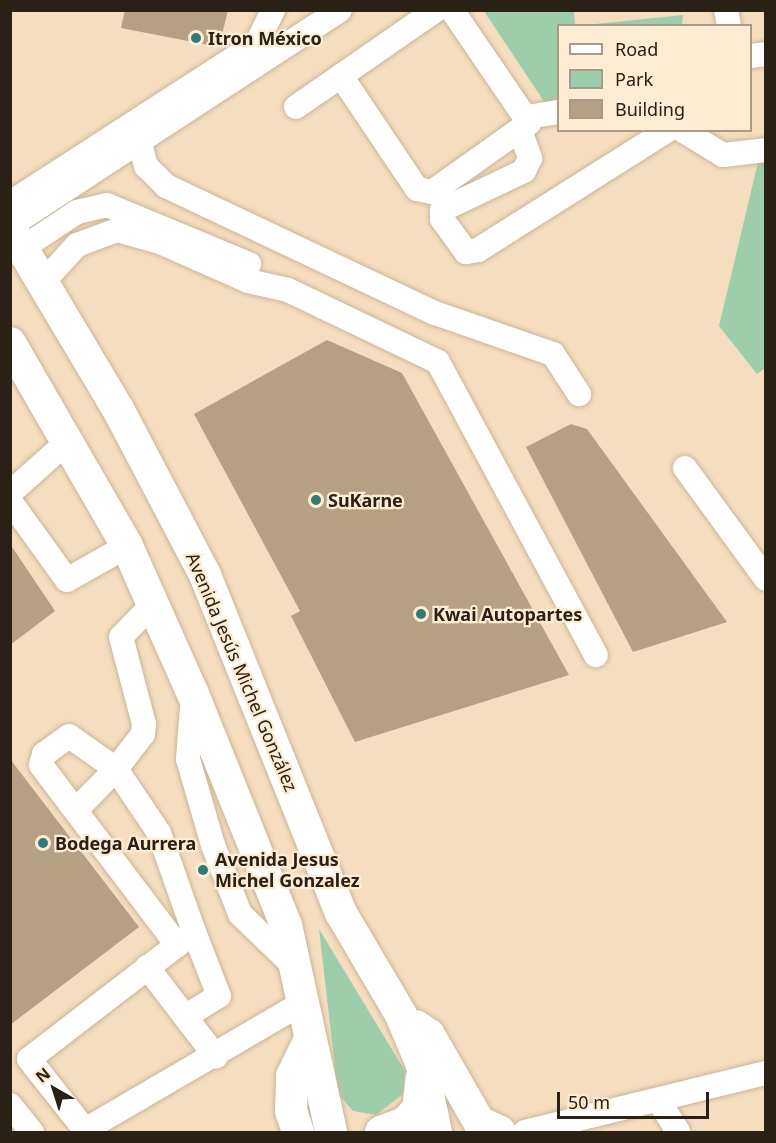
<!DOCTYPE html>
<meta charset="utf-8">
<style>
body{margin:0}
#map{position:relative;width:776px;height:1143px;overflow:hidden;background:#f5debf;font-family:"Noto Sans",sans-serif}
div>[style]{position:absolute}
.green>*{inset:0;background:#9ecdab}
.building>*{inset:0;background:#b5a083}
.roads{filter:drop-shadow(0 0 2px #cab597) drop-shadow(0 0 2px #cab597)}
.minor>*{height:24px;margin:-12px;padding:0 12px;transform-origin:12px;border-radius:12px;background:#fff}
.major>*{height:32px;margin:-16px;padding:0 16px;transform-origin:16px;border-radius:16px;background:#fff}
.dots>*{width:16px;height:16px;translate:-50% -50%;box-sizing:border-box;border:3px solid #feecd3;border-radius:50%}
span{translate:-50% -50%;white-space:nowrap;text-align:center;line-height:1.15;-webkit-text-stroke:4.5px #feecd3;paint-order:stroke}
.poi-label{font-size:18px;color:#292116;font-weight:700}
.left{translate:0 -50%;text-align:left}
.street-label{font-size:18px;color:#292116}
.frame{position:absolute;inset:0;border:12px solid #292116;pointer-events:none}
.legend{position:absolute;left:557px;top:24px;width:195px;height:108px;box-sizing:border-box;background:#feecd3;border:2px solid #a99b87;margin:0;padding:8px 10px;list-style:none;font-size:18px;color:#292116}
.legend li{display:flex;align-items:center;gap:12px;height:30px}
.legend b{width:30px;border:2px solid #a99b87}
.north{position:absolute;left:24px;top:1059px;width:60px;height:60px;-webkit-text-stroke:4px #feecd3;paint-order:stroke;rotate:321deg;font-size:16px;font-weight:700;line-height:24px;text-align:center;color:#292116}
.north::after{content:'';display:block;margin:auto;width:21px;height:27px;background:#292116;clip-path:polygon(50% 0,100% 100%,50% 72%,0 100%)}
.scale{position:absolute;left:557px;top:1092px;width:152px;height:27px;box-sizing:border-box;border:3px solid #292116;border-top:0;padding-left:8px;font-size:18px;line-height:21px;white-space:nowrap;color:#292116;-webkit-text-stroke:4px #feecd3;paint-order:stroke}
</style>
<div id="map">
<div class="green">
<i style="clip-path:polygon(484px 11px,574px 11px,575px 25px,558px 26px,558px 107px,549px 109px)"></i>
<i style="clip-path:polygon(683px 15px,682px 25px,586px 25px)"></i>
<i style="clip-path:polygon(765px 154px,765px 368px,757px 374px,719px 326px,759px 158px)"></i>
<i style="clip-path:polygon(319px 929px,405px 1071px,403px 1094px,376px 1115px,353px 1111px,338px 1094px)"></i>
</div>
<div class="building">
<i style="clip-path:polygon(125px 10px,228px 10px,219px 47px,121px 28px)"></i>
<i style="clip-path:polygon(327px 340px,402px 373px,569px 675px,355px 742px,291px 616px,300px 611px,194px 414px)"></i>
<i style="clip-path:polygon(571px 424px,587px 429px,727px 622px,633px 652px,526px 447px)"></i>
<i style="clip-path:polygon(10px 544px,55px 611px,10px 645px)"></i>
<i style="clip-path:polygon(10px 759px,139px 927px,10px 1025px)"></i>
</div>
<div class="roads">
<div class="minor">
<i style="left:726px;top:10px;width:16px;rotate:79deg"></i>
<i style="left:750px;top:56px;width:16px;rotate:-7deg"></i>
<i style="left:341px;top:76px;width:136px;rotate:56.1deg"></i>
<i style="left:417px;top:189px;width:15px;rotate:11deg"></i>
<i style="left:432px;top:192px;width:119px;rotate:-35.4deg"></i>
<i style="left:529px;top:123px;width:137px;rotate:-124.3deg"></i>
<i style="left:296px;top:107px;width:170px;rotate:-34.7deg"></i>
<i style="left:527px;top:117px;width:31px;rotate:-9deg"></i>
<i style="left:682px;top:130px;width:48px;rotate:31.4deg"></i>
<i style="left:723px;top:155px;width:43px;rotate:-6.6deg"></i>
<i style="left:521px;top:133px;width:27px;rotate:70deg"></i>
<i style="left:530px;top:158px;width:14px;rotate:115deg"></i>
<i style="left:524px;top:171px;width:91px;rotate:154.6deg"></i>
<i style="left:442px;top:210px;width:9px;rotate:90deg"></i>
<i style="left:442px;top:219px;width:41px;rotate:54deg"></i>
<i style="left:466px;top:252px;width:12px;rotate:-9deg"></i>
<i style="left:478px;top:250px;width:225px;rotate:-32.3deg"></i>
<i style="left:139px;top:140px;width:27px;rotate:75deg"></i>
<i style="left:146px;top:166px;width:28px;rotate:45deg"></i>
<i style="left:166px;top:186px;width:297px;rotate:25.3deg"></i>
<i style="left:435px;top:313px;width:125px;rotate:19.2deg"></i>
<i style="left:553px;top:354px;width:48px;rotate:57deg"></i>
<i style="left:10px;top:203px;width:294px;rotate:-32.9deg"></i>
<i style="left:257px;top:43px;width:37px;rotate:-64deg"></i>
<i style="left:16px;top:222px;width:387px;rotate:-33.2deg"></i>
<i style="left:24px;top:247px;width:64px;rotate:-33.4deg"></i>
<i style="left:77px;top:212px;width:31px;rotate:-13deg"></i>
<i style="left:107px;top:205px;width:154px;rotate:22.6deg"></i>
<i style="left:44px;top:281px;width:49px;rotate:-47.5deg"></i>
<i style="left:77px;top:245px;width:43px;rotate:-20.6deg"></i>
<i style="left:117px;top:230px;width:45px;rotate:15.6deg"></i>
<i style="left:160px;top:242px;width:96px;rotate:23.9deg"></i>
<i style="left:248px;top:281px;width:41px;rotate:12.7deg"></i>
<i style="left:288px;top:290px;width:166px;rotate:25.6deg"></i>
<i style="left:438px;top:362px;width:333px;rotate:61.7deg"></i>
<i style="left:685px;top:468px;width:137px;rotate:53.9deg"></i>
<i style="left:10px;top:493px;width:76px;rotate:-41.8deg"></i>
<i style="left:10px;top:501px;width:97px;rotate:54.2deg"></i>
<i style="left:67px;top:580px;width:69px;rotate:-29.5deg"></i>
<i style="left:154px;top:603px;width:47px;rotate:134.1deg"></i>
<i style="left:121px;top:637px;width:90px;rotate:75.2deg"></i>
<i style="left:144px;top:724px;width:10px;rotate:96deg"></i>
<i style="left:143px;top:734px;width:44px;rotate:127.6deg"></i>
<i style="left:116px;top:769px;width:77px;rotate:56.1deg"></i>
<i style="left:159px;top:833px;width:105px;rotate:70.5deg"></i>
<i style="left:194px;top:932px;width:208px;rotate:142.4deg"></i>
<i style="left:29px;top:1059px;width:90px;rotate:51.7deg"></i>
<i style="left:85px;top:1130px;width:251px;rotate:-30.3deg"></i>
<i style="left:193px;top:694px;width:65px;rotate:94.4deg"></i>
<i style="left:188px;top:759px;width:90px;rotate:73.8deg"></i>
<i style="left:213px;top:845px;width:74px;rotate:68.6deg"></i>
<i style="left:240px;top:914px;width:79px;rotate:44deg"></i>
<i style="left:77px;top:809px;width:56px;rotate:-45.7deg"></i>
<i style="left:116px;top:769px;width:57px;rotate:-144.9deg"></i>
<i style="left:69px;top:736px;width:31px;rotate:144deg"></i>
<i style="left:44px;top:754px;width:11px;rotate:105deg"></i>
<i style="left:41px;top:765px;width:226px;rotate:52.9deg"></i>
<i style="left:147px;top:967px;width:113px;rotate:52.5deg"></i>
<i style="left:188px;top:1015px;width:36px;rotate:-32deg"></i>
<i style="left:219px;top:996px;width:69px;rotate:-111.3deg"></i>
<i style="left:659px;top:1101px;width:36px;rotate:58deg"></i>
<i style="left:10px;top:1105px;width:35px;rotate:51deg"></i>
<i style="left:525px;top:1132px;width:248px;rotate:-13.8deg"></i>
</div>
<div class="major">
<i style="left:10px;top:228px;width:211px;rotate:59.2deg"></i>
<i style="left:118px;top:409px;width:187px;rotate:62.3deg"></i>
<i style="left:205px;top:575px;width:364px;rotate:68.1deg"></i>
<i style="left:341px;top:913px;width:118px;rotate:59.5deg"></i>
<i style="left:401px;top:1015px;width:54px;rotate:67.2deg"></i>
<i style="left:422px;top:1065px;width:68px;rotate:78.2deg"></i>
<i style="left:10px;top:343px;width:234px;rotate:60deg"></i>
<i style="left:127px;top:546px;width:162px;rotate:66deg"></i>
<i style="left:193px;top:694px;width:249px;rotate:68.1deg"></i>
<i style="left:286px;top:925px;width:212px;rotate:77.7deg"></i>
<i style="left:416px;top:1026px;width:16px;rotate:35deg"></i>
<i style="left:429px;top:1035px;width:100px;rotate:60.1deg"></i>
<i style="left:479px;top:1122px;width:23px;rotate:25deg"></i>
<i style="left:298px;top:1132px;width:22px;rotate:-108deg"></i>
<i style="left:291px;top:1111px;width:35px;rotate:-88deg"></i>
<i style="left:292px;top:1076px;width:37px;rotate:-64deg"></i>
<i style="left:381px;top:1132px;width:26px;rotate:-21deg"></i>
<i style="left:405px;top:1123px;width:19px;rotate:-47deg"></i>
<i style="left:418px;top:1109px;width:32px;rotate:-83deg"></i>
</div>
</div>
<div class="dots">
<i style="left:196px;top:38px;background:#317a7a"></i>
<i style="left:316px;top:500px;background:#317a7a"></i>
<i style="left:421px;top:614px;background:#317a7a"></i>
<i style="left:43px;top:843px;background:#317a7a"></i>
<i style="left:203px;top:870px;background:#317a7a"></i>
</div>
<div class="poi-label">
<span class="left" style="left:208px;top:38px">Itron México</span>
<span class="left" style="left:328px;top:500px">SuKarne</span>
<span class="left" style="left:433px;top:614px">Kwai Autopartes</span>
<span class="left" style="left:55px;top:843px">Bodega Aurrera</span>
<span class="left" style="left:215px;top:870px">Avenida Jesus<br>Michel Gonzalez</span>
</div>
<div class="street-label">
<span style="left:242px;top:672px;rotate:67deg">Avenida Jesús Michel González</span>
</div>
<div class="frame"></div>
<ul class="legend">
<li><b style="height:8px;background:#fff"></b>Road</li>
<li><b style="height:16px;background:#9ecdab"></b>Park</li>
<li><b style="height:16px;background:#b5a083"></b>Building</li>
</ul>
<div class="north">N</div>
<div class="scale">50 m</div>
</div>
